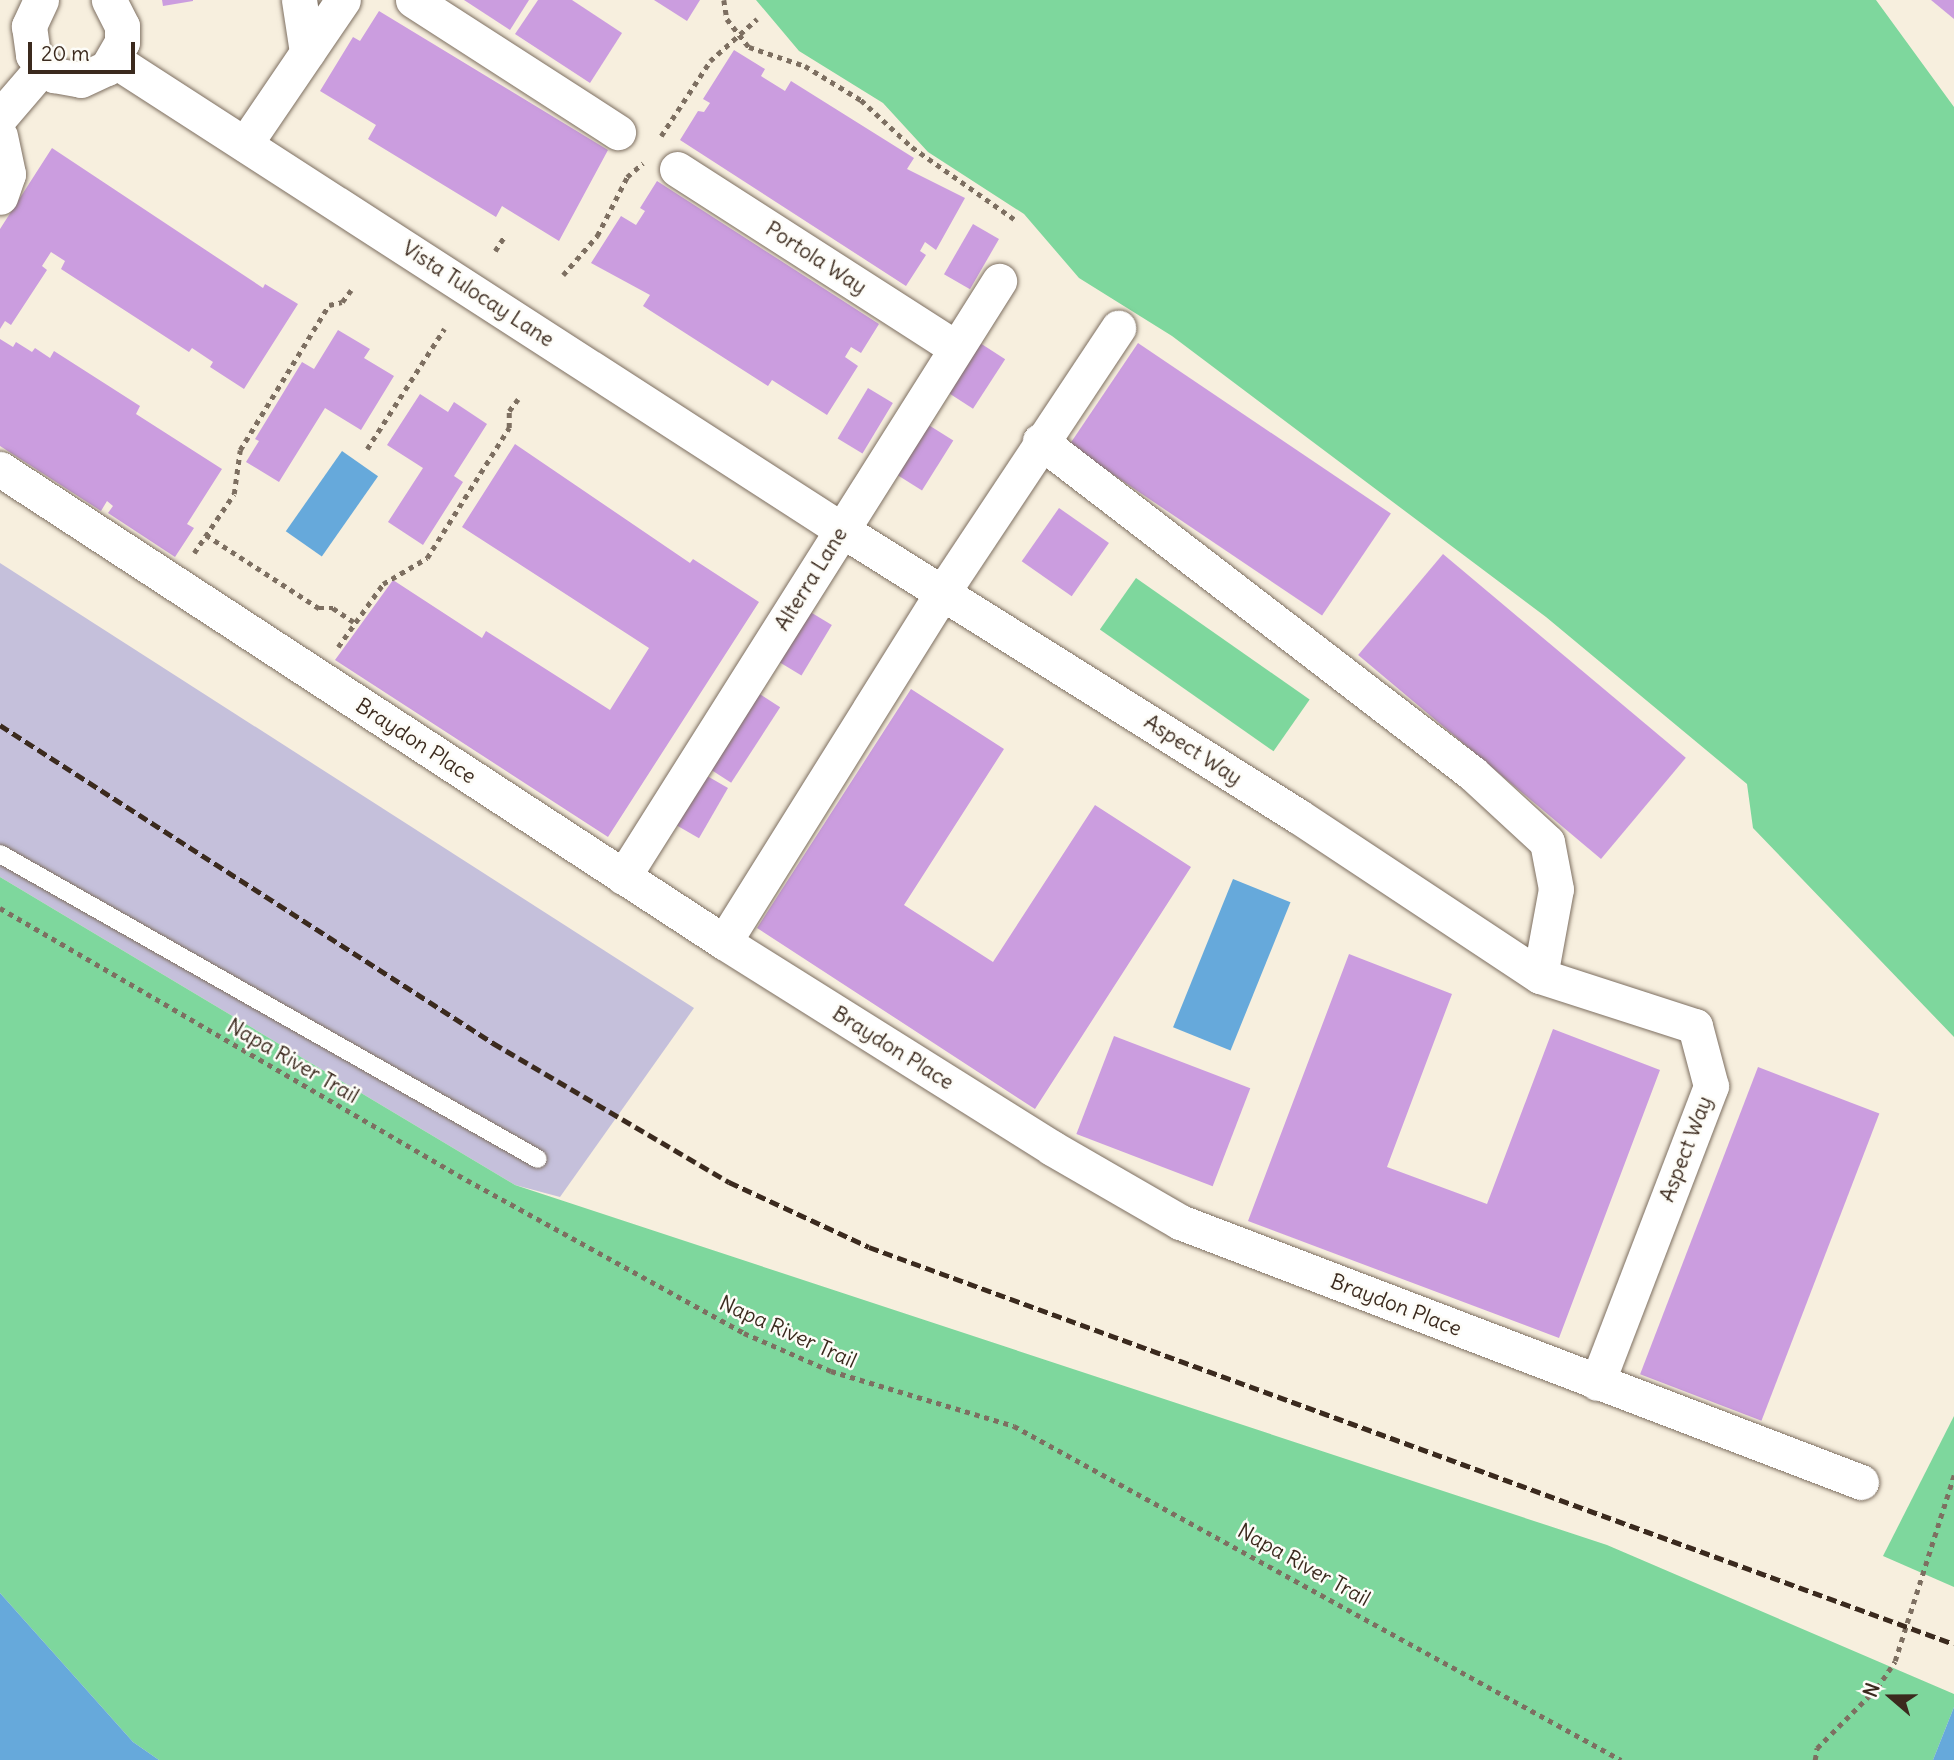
<!DOCTYPE html>
<style>
body{margin:0}
#map{position:relative;width:1954px;height:1760px;overflow:hidden;background:#f7efde;font-family:Delius,sans-serif}
div>[style]{position:absolute}
.industrial>*{inset:0;background:#c5c0db}
.green>*{inset:0;background:#7ed79d;transform-origin:0 0}
.water>*{inset:0;background:#66a9db;transform-origin:0 0}
.building>*{inset:0;background:#cb9ddf;transform-origin:0 0}
.path>*{height:4.5px;margin-top:-2.25px;transform-origin:0;background:repeating-linear-gradient(90deg,#7d6f61 0 5px,transparent 0 10px)}
.roads{filter:drop-shadow(0 0 2px #7d6f61) drop-shadow(0 0 2px #7d6f61)}
.service>*{height:18px;margin:-9px;padding:0 9px;transform-origin:9px;border-radius:9px;background:#fff}
.minor>*{height:35px;margin:-17.5px;padding:0 17.5px;transform-origin:17.5px;border-radius:17.5px;background:#fff}
.rail>*{height:5px;margin-top:-2.5px;transform-origin:0;background:repeating-linear-gradient(90deg,#3b2a1e 0 10px,transparent 0 15px)}
span{translate:-50% -50%;white-space:nowrap;text-align:center;line-height:1.15;-webkit-text-stroke:5px #fdfcf7;paint-order:stroke}
.street-label{font-size:21px;color:#3b2a1e}
.north{position:absolute;left:1856px;top:1662px;width:70px;height:70px;-webkit-text-stroke:5px #fdfcf7;paint-order:stroke;rotate:290deg;font-size:19px;font-weight:700;line-height:28px;text-align:center;color:#3b2a1e}
.north::after{content:'';display:block;margin:auto;width:24px;height:32px;background:#3b2a1e;clip-path:polygon(50% 0,100% 100%,50% 72%,0 100%)}
.scale{position:absolute;left:28px;top:42px;width:107px;height:32px;box-sizing:border-box;border:4px solid #3b2a1e;border-top:0;padding-left:9px;font-size:21px;line-height:24px;white-space:nowrap;color:#3b2a1e;-webkit-text-stroke:5px #fdfcf7;paint-order:stroke}
</style>
<div id="map">
<div class="industrial">
<i style="clip-path:polygon(0 563px,694px 1008px,560px 1197px,515px 1185px,0 877px)"></i>
</div>
<div class="green">
<i style="clip-path:polygon(756px 0,1876px 0,1954px 107px,1954px 1037px,1753px 828px,1747px 784px,1546px 617px,1172px 336px,1079px 278px,1024px 214px,928px 152px,883px 103px,799px 51px)"></i>
<i style="left:1136px;top:578px;width:212px;height:63px;rotate:35deg"></i>
<i style="clip-path:polygon(0 877px,515px 1185px,1607px 1545px,1954px 1694px,1954px 1707px,1933px 1760px,159px 1760px,133px 1742px,0 1593px)"></i>
<i style="clip-path:polygon(1954px 1416px,1954px 1587px,1883px 1556px)"></i>
</div>
<div class="water">
<i style="left:342px;top:451px;width:44px;height:98px;rotate:35deg"></i>
<i style="left:1233px;top:879px;width:62px;height:160px;rotate:22deg"></i>
<i style="clip-path:polygon(0 1593px,133px 1742px,159px 1760px,0 1760px)"></i>
<i style="clip-path:polygon(1954px 1707px,1954px 1760px,1933px 1760px)"></i>
</div>
<div class="building">
<i style="clip-path:polygon(162px 0,193px 0,193px 1px,163px 6px)"></i>
<i style="clip-path:polygon(464px 0,529px 0,510px 30px)"></i>
<i style="clip-path:polygon(538px 0,572px 0,622px 33px,590px 83px,515px 34px)"></i>
<i style="clip-path:polygon(654px 0,700px 0,687px 21px)"></i>
<i style="clip-path:polygon(1931px 0,1954px 0,1954px 19px)"></i>
<i style="clip-path:polygon(379px 11px,608px 150px,559px 241px,502px 206px,496px 217px,368px 139px,376px 125px,320px 91px,353px 37px,360px 41px)"></i>
<i style="clip-path:polygon(734px 50px,765px 69px,761px 76px,785px 91px,791px 81px,914px 158px,907px 169px,965px 198px,936px 250px,925px 242px,920px 251px,926px 255px,906px 286px,680px 140px,698px 111px,704px 112px,710px 103px,703px 99px)"></i>
<i style="clip-path:polygon(52px 148px,263px 288px,265px 284px,298px 304px,244px 389px,210px 367px,213px 362px,192px 348px,189px 352px,61px 269px,65px 261px,51px 252px,42px 266px,47px 270px,11px 325px,5px 321px,0 329px,0 229px)"></i>
<i style="clip-path:polygon(657px 181px,879px 324px,861px 353px,851px 347px,845px 357px,858px 366px,827px 415px,772px 380px,768px 386px,643px 306px,650px 295px,591px 263px,621px 216px,636px 225px,645px 211px,640px 208px)"></i>
<i style="left:973px;top:224px;width:30px;height:58px;rotate:30deg"></i>
<i style="clip-path:polygon(338px 330px,370px 349px,364px 358px,394px 376px,361px 430px,325px 408px,279px 482px,246px 462px,259px 441px,255px 439px,302px 362px,314px 369px)"></i>
<i style="clip-path:polygon(0 339px,13px 347px,16px 342px,32px 352px,35px 348px,50px 358px,54px 351px,140px 406px,136px 414px,222px 469px,187px 524px,194px 528px,175px 557px,108px 513px,113px 506px,107px 501px,101px 511px,0 446px)"></i>
<i style="left:980px;top:343px;width:30px;height:59px;rotate:33deg"></i>
<i style="left:1138px;top:343px;width:305px;height:123px;rotate:34deg"></i>
<i style="left:868px;top:388px;width:29px;height:59px;rotate:31deg"></i>
<i style="clip-path:polygon(420px 394px,448px 412px,454px 402px,487px 424px,454px 476px,463px 482px,423px 545px,388px 522px,423px 468px,387px 445px)"></i>
<i style="left:927px;top:424px;width:31px;height:59px;rotate:32deg"></i>
<i style="clip-path:polygon(515px 444px,690px 563px,693px 559px,759px 602px,608px 837px,335px 660px,393px 580px,482px 638px,486px 631px,610px 710px,649px 648px,462px 527px)"></i>
<i style="left:1059px;top:508px;width:61px;height:65px;rotate:35deg"></i>
<i style="left:1443px;top:554px;width:317px;height:132px;rotate:40deg"></i>
<i style="left:807px;top:610px;width:29px;height:59px;rotate:31deg"></i>
<i style="clip-path:polygon(911px 689px,1004px 749px,904px 905px,993px 962px,1095px 805px,1191px 867px,1035px 1109px,757px 928px)"></i>
<i style="left:755px;top:691px;width:30px;height:90px;rotate:33deg"></i>
<i style="left:702px;top:773px;width:30px;height:58px;rotate:30deg"></i>
<i style="clip-path:polygon(1349px 954px,1452px 994px,1387px 1167px,1487px 1204px,1553px 1029px,1660px 1070px,1559px 1338px,1248px 1221px)"></i>
<i style="left:1114px;top:1036px;width:146px;height:105px;rotate:21deg"></i>
<i style="left:1758px;top:1067px;width:130px;height:329px;rotate:21deg"></i>
</div>
<div class="path">
<i style="left:724px;top:0;width:19px;rotate:81deg"></i>
<i style="left:727px;top:19px;width:36px;rotate:52deg"></i>
<i style="left:749px;top:47px;width:59px;rotate:18.7deg"></i>
<i style="left:805px;top:66px;width:66px;rotate:31.3deg"></i>
<i style="left:861px;top:100px;width:69px;rotate:42.7deg"></i>
<i style="left:912px;top:147px;width:125px;rotate:35.2deg"></i>
<i style="left:661px;top:136px;width:90px;rotate:-56.8deg"></i>
<i style="left:710px;top:61px;width:63px;rotate:-41.8deg"></i>
<i style="left:495px;top:251px;width:17px;rotate:-57deg"></i>
<i style="left:563px;top:275px;width:52px;rotate:-48.9deg"></i>
<i style="left:597px;top:236px;width:66px;rotate:-63deg"></i>
<i style="left:627px;top:177px;width:21px;rotate:-41deg"></i>
<i style="left:367px;top:449px;width:143px;rotate:-57.3deg"></i>
<i style="left:206px;top:535px;width:135px;rotate:32.9deg"></i>
<i style="left:319px;top:608px;width:14px"></i>
<i style="left:333px;top:608px;width:25px;rotate:34deg"></i>
<i style="left:194px;top:553px;width:71px;rotate:-55.9deg"></i>
<i style="left:234px;top:494px;width:44px;rotate:-82.2deg"></i>
<i style="left:240px;top:450px;width:170px;rotate:-58.5deg"></i>
<i style="left:329px;top:305px;width:13px;rotate:-13deg"></i>
<i style="left:342px;top:302px;width:15px;rotate:-53deg"></i>
<i style="left:338px;top:647px;width:77px;rotate:-54.5deg"></i>
<i style="left:383px;top:584px;width:51px;rotate:-30.6deg"></i>
<i style="left:427px;top:558px;width:154px;rotate:-57.8deg"></i>
<i style="left:509px;top:428px;width:17px;rotate:-90deg"></i>
<i style="left:509px;top:411px;width:15px;rotate:-53deg"></i>
<i style="left:0;top:908px;width:530px;rotate:30.24deg"></i>
<i style="left:458px;top:1175px;width:327px;rotate:28.9deg"></i>
<i style="left:744px;top:1333px;width:95px;rotate:23.6deg"></i>
<i style="left:831px;top:1371px;width:191px;rotate:16.7deg"></i>
<i style="left:1014px;top:1426px;width:693px;rotate:28.82deg"></i>
<i style="left:1815px;top:1760px;width:12px;rotate:-81deg"></i>
<i style="left:1817px;top:1748px;width:85px;rotate:-45deg"></i>
<i style="left:1877px;top:1688px;width:32px;rotate:-56deg"></i>
<i style="left:1895px;top:1661px;width:195px;rotate:-72.4deg"></i>
</div>
<div class="roads">
<div class="service">
<i style="left:0;top:854px;width:618px;rotate:29.55deg"></i>
</div>
<div class="minor">
<i style="left:41px;top:0;width:29px;rotate:115deg"></i>
<i style="left:29px;top:26px;width:29px;rotate:82deg"></i>
<i style="left:33px;top:55px;width:29px;rotate:44deg"></i>
<i style="left:54px;top:75px;width:27px;rotate:10deg"></i>
<i style="left:81px;top:80px;width:29px;rotate:-25deg"></i>
<i style="left:107px;top:68px;width:30px;rotate:-60deg"></i>
<i style="left:122px;top:42px;width:16px;rotate:-90deg"></i>
<i style="left:122px;top:26px;width:29px;rotate:-117deg"></i>
<i style="left:299px;top:0;width:53px;rotate:81.3deg"></i>
<i style="left:413px;top:0;width:244px;rotate:32.8deg"></i>
<i style="left:114px;top:60px;width:867px;rotate:32.85deg"></i>
<i style="left:842px;top:530px;width:538px;rotate:32.1deg"></i>
<i style="left:1298px;top:816px;width:290px;rotate:33.5deg"></i>
<i style="left:1540px;top:976px;width:88px;rotate:-79.6deg"></i>
<i style="left:1556px;top:889px;width:48px;rotate:-100.8deg"></i>
<i style="left:1547px;top:842px;width:102px;rotate:-137.4deg"></i>
<i style="left:1472px;top:773px;width:545px;rotate:-142.46deg"></i>
<i style="left:0;top:117px;width:66px;rotate:-49.3deg"></i>
<i style="left:0;top:136px;width:39px;rotate:78deg"></i>
<i style="left:8px;top:174px;width:24px;rotate:109deg"></i>
<i style="left:245px;top:144px;width:174px;rotate:-55.8deg"></i>
<i style="left:677px;top:169px;width:329px;rotate:32.7deg"></i>
<i style="left:0;top:469px;width:865px;rotate:33.16deg"></i>
<i style="left:724px;top:942px;width:387px;rotate:32.1deg"></i>
<i style="left:1052px;top:1148px;width:148px;rotate:30deg"></i>
<i style="left:1180px;top:1222px;width:729px;rotate:20.9deg"></i>
<i style="left:623px;top:877px;width:705px;rotate:-57.75deg"></i>
<i style="left:724px;top:942px;width:415px;rotate:-58deg"></i>
<i style="left:944px;top:590px;width:315px;rotate:-56.4deg"></i>
<i style="left:1540px;top:976px;width:163px;rotate:17.9deg"></i>
<i style="left:1695px;top:1026px;width:62px;rotate:75.1deg"></i>
<i style="left:1711px;top:1086px;width:318px;rotate:111deg"></i>
</div>
</div>
<div class="rail">
<i style="left:0;top:725px;width:587px;rotate:32.82deg"></i>
<i style="left:493px;top:1043px;width:274px;rotate:30.5deg"></i>
<i style="left:729px;top:1182px;width:154px;rotate:24.9deg"></i>
<i style="left:869px;top:1247px;width:1155px;rotate:20.1deg"></i>
</div>
<div class="street-label">
<span style="left:816px;top:258px;rotate:33deg">Portola Way</span>
<span style="left:478px;top:294px;rotate:33deg">Vista Tulocay Lane</span>
<span style="left:811px;top:579px;rotate:-58deg">Alterra Lane</span>
<span style="left:416px;top:741px;rotate:33deg">Braydon Place</span>
<span style="left:1193px;top:750px;rotate:33deg">Aspect Way</span>
<span style="left:893px;top:1048px;rotate:32deg">Braydon Place</span>
<span style="left:293px;top:1061px;rotate:30deg">Napa River Trail</span>
<span style="left:1686px;top:1149px;rotate:-69deg">Aspect Way</span>
<span style="left:1396px;top:1305px;rotate:21deg">Braydon Place</span>
<span style="left:788px;top:1332px;rotate:24deg">Napa River Trail</span>
<span style="left:1304px;top:1565px;rotate:29deg">Napa River Trail</span>
</div>
<div class="north">N</div>
<div class="scale">20 m</div>
</div>
